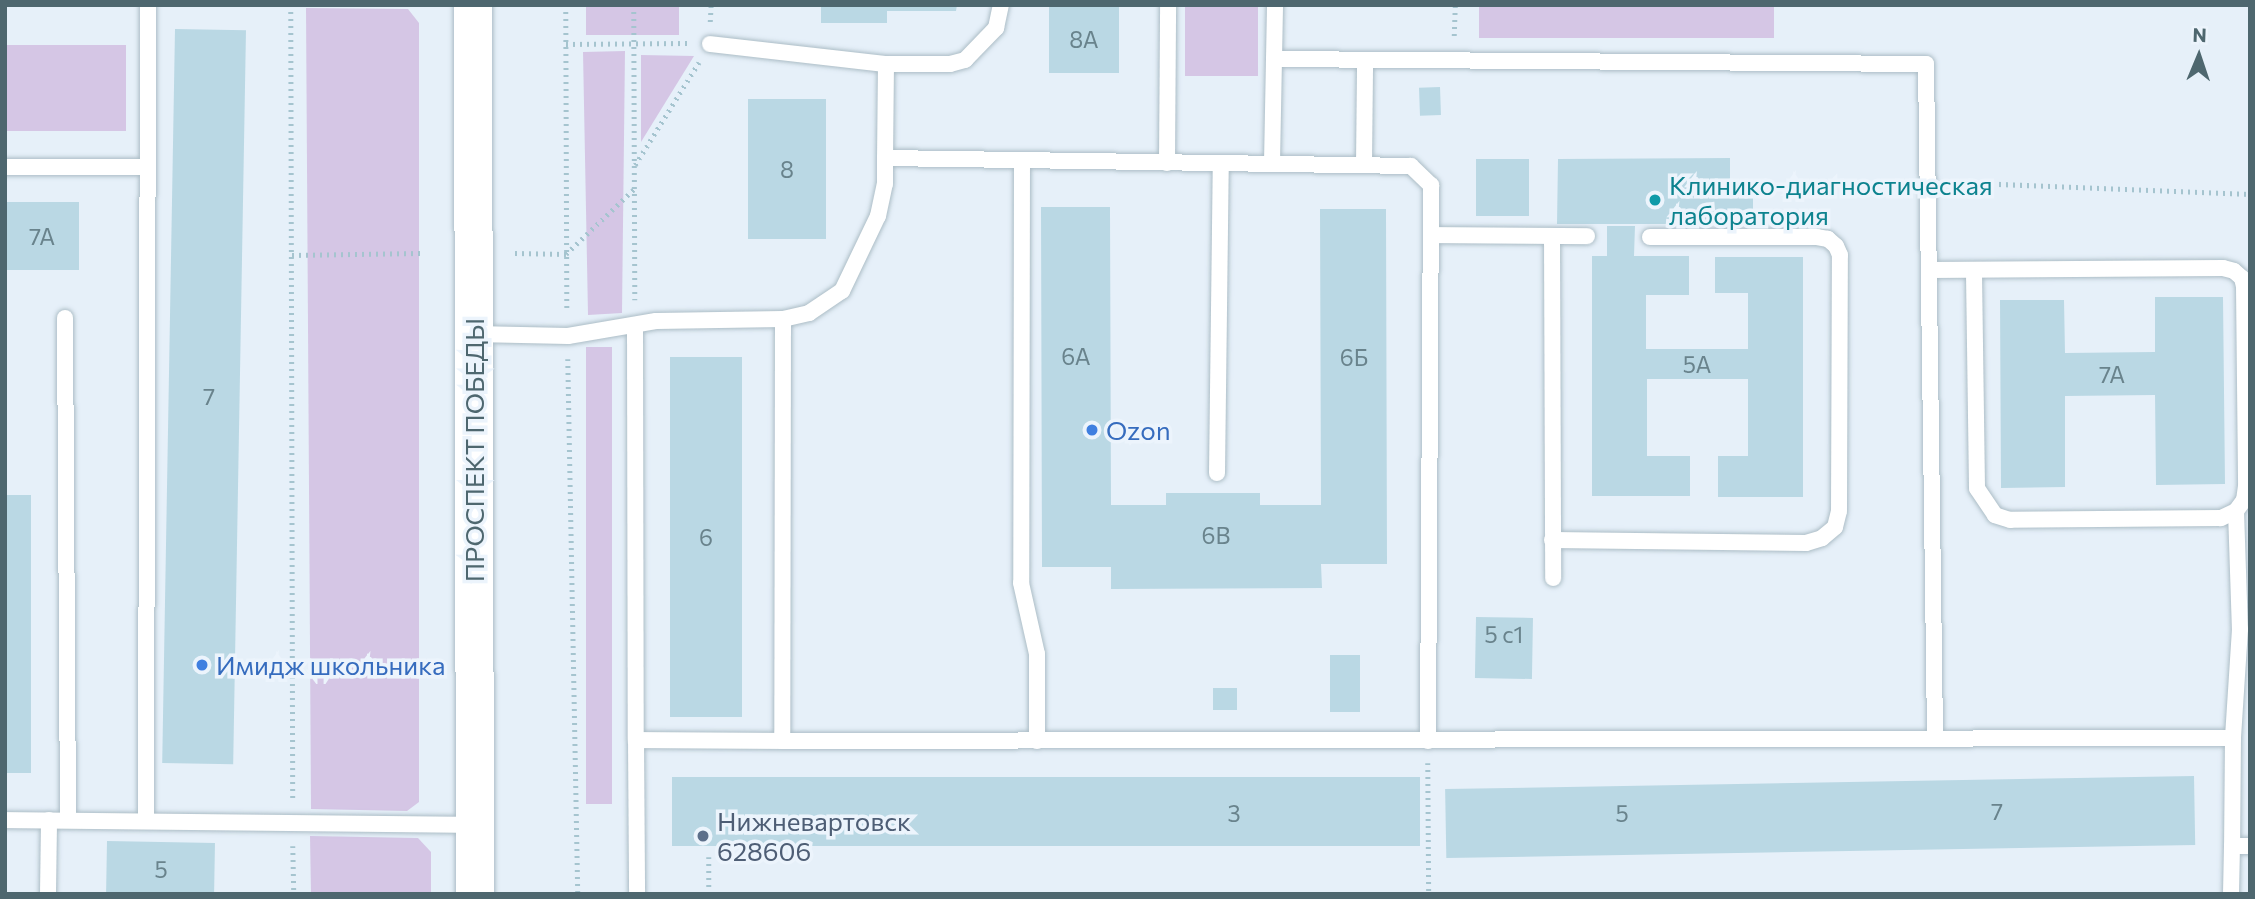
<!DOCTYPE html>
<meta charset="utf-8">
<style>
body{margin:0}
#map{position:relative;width:2255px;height:899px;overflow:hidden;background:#e6f0f9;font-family:Commissioner,sans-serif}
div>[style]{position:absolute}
.green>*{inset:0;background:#d5c6e5;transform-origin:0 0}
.building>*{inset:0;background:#bad8e4;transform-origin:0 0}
.path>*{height:4.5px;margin-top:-2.25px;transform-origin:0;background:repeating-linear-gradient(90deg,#a5c4cf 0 2px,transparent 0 7px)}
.roads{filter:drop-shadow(0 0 2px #acbdc6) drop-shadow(0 0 2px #acbdc6)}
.lane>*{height:16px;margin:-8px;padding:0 8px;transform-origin:8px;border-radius:8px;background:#fff}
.secondary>*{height:38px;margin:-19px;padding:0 19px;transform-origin:19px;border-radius:19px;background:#fff}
.dots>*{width:19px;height:19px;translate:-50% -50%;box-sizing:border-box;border:4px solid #ecf4fc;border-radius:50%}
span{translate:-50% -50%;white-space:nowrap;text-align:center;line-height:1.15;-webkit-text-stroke:7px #ecf4fc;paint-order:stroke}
.number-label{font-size:23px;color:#69838c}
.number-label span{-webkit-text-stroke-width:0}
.culture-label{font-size:26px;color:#0d838f}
.left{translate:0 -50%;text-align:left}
.shop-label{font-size:26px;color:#366cbe}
.street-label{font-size:26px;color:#4e676f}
.service-label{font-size:26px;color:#4e5e75}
.frame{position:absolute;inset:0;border:7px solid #4e676f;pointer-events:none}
.north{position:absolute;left:2164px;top:21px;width:70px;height:70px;-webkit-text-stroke:5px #ecf4fc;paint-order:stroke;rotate:2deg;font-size:19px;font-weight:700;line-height:28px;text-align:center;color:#4e676f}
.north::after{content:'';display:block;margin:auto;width:24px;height:32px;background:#4e676f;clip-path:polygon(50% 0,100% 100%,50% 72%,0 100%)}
</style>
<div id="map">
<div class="green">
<i style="left:586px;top:5px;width:93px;height:30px"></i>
<i style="left:1185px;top:5px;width:73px;height:71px"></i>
<i style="left:1479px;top:5px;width:295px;height:33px"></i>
<i style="clip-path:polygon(306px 8px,408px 9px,419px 23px,419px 802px,407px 811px,311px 809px)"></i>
<i style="left:5px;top:45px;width:121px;height:86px"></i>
<i style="clip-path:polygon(625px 51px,622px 313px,588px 315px,583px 52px)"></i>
<i style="clip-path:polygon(641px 55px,694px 56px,641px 142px)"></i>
<i style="left:586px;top:347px;width:26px;height:457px"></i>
<i style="clip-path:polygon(310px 836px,418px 838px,431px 852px,431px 894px,311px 894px)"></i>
</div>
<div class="building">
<i style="clip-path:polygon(821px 5px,957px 5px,956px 11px,887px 11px,887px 23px,821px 23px)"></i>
<i style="left:1049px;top:5px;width:70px;height:68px"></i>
<i style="left:175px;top:29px;width:71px;height:734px;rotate:1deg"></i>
<i style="left:1440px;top:87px;width:28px;height:21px;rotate:88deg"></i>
<i style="left:748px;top:99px;width:78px;height:140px"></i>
<i style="clip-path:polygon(1730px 158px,1730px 183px,1753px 184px,1753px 217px,1730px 217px,1730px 224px,1557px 224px,1558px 159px)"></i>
<i style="left:1476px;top:159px;width:53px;height:57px"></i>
<i style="left:5px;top:202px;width:74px;height:68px"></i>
<i style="clip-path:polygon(1041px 207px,1110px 207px,1111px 505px,1166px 505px,1166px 493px,1260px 493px,1260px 505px,1321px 505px,1320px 209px,1386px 209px,1387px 564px,1321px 564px,1322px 588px,1111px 589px,1111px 567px,1042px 567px)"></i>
<i style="clip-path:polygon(1607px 226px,1635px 226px,1634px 256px,1689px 256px,1689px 295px,1646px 295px,1646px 349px,1748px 349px,1748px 293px,1715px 293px,1715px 257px,1803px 257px,1803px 497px,1718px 497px,1718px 456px,1748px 456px,1748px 379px,1647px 379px,1647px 456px,1690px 456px,1690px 496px,1592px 496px,1592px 256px,1607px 256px)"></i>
<i style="clip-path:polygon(2155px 297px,2223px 297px,2225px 484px,2156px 485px,2155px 395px,2065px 396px,2065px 487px,2001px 488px,2000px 300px,2064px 300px,2065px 353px,2155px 352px)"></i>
<i style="left:670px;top:357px;width:72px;height:360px"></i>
<i style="left:5px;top:495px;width:26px;height:278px"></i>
<i style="left:1476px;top:617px;width:57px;height:61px;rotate:1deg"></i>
<i style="left:1330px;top:655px;width:30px;height:57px"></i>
<i style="left:1213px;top:688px;width:24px;height:22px"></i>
<i style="left:2194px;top:776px;width:69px;height:749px;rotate:89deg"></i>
<i style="left:672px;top:777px;width:748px;height:69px"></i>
<i style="left:107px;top:841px;width:108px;height:53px;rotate:1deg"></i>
</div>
<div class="path">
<i style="left:291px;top:5px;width:793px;rotate:89.86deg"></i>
<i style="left:566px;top:5px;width:307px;rotate:89.8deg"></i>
<i style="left:634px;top:5px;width:295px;rotate:89.8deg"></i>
<i style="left:710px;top:22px;width:17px;rotate:-87deg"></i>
<i style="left:1454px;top:36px;width:31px;rotate:-88deg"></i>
<i style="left:566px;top:44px;width:121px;rotate:-0.5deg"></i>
<i style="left:635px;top:165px;width:121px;rotate:-58.1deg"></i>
<i style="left:1950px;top:182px;width:300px;rotate:2.3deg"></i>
<i style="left:515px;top:253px;width:51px;rotate:1.1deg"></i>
<i style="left:566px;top:254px;width:94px;rotate:-43.7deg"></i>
<i style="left:292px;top:255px;width:129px;rotate:-0.9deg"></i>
<i style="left:568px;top:359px;width:535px;rotate:88.93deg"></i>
<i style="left:1428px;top:763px;width:131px;rotate:89.6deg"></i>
<i style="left:293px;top:846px;width:48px;rotate:88.8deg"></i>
<i style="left:709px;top:857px;width:37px;rotate:90deg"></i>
</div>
<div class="roads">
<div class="lane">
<i style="left:710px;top:44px;width:177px;rotate:6.5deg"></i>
<i style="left:886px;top:64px;width:94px;rotate:90.6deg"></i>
<i style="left:885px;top:158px;width:526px;rotate:0.87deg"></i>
<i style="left:1411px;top:166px;width:28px;rotate:44deg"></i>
<i style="left:1431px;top:185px;width:556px;rotate:90.31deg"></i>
<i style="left:1274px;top:59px;width:54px;rotate:-88.9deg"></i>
<i style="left:886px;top:64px;width:64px"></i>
<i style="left:950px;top:64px;width:16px;rotate:-15deg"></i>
<i style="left:965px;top:60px;width:45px;rotate:-45.9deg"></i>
<i style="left:996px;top:28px;width:24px;rotate:-78deg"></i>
<i style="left:1022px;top:160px;width:423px;rotate:90.1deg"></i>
<i style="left:1021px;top:583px;width:73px;rotate:77.3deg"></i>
<i style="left:1037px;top:654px;width:87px;rotate:90deg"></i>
<i style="left:1167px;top:163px;width:158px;rotate:-89.6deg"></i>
<i style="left:1272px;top:163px;width:104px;rotate:-88.9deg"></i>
<i style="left:1274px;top:59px;width:652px;rotate:0.44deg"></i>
<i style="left:1926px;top:64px;width:672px;rotate:89.23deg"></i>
<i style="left:1364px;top:165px;width:104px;rotate:-89.4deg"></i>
<i style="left:5px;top:167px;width:142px"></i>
<i style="left:1431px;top:235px;width:156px;rotate:0.4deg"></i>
<i style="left:1552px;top:236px;width:342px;rotate:89.8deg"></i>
<i style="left:1929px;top:270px;width:294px;rotate:-0.4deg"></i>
<i style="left:2223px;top:268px;width:11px;rotate:15deg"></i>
<i style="left:2234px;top:271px;width:11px;rotate:41deg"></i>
<i style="left:2242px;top:278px;width:9px;rotate:77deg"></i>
<i style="left:2244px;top:287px;width:199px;rotate:89.4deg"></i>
<i style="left:2246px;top:486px;width:14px;rotate:98deg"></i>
<i style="left:2244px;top:500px;width:14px;rotate:126deg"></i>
<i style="left:2236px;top:511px;width:17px;rotate:155deg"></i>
<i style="left:2221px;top:518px;width:211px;rotate:179.5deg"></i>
<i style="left:2010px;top:520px;width:16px;rotate:-162deg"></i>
<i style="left:1995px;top:515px;width:32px;rotate:-124deg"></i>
<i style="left:1977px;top:488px;width:218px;rotate:-90.8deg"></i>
<i style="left:65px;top:318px;width:502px;rotate:89.66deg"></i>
<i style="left:783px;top:319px;width:27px;rotate:-13deg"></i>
<i style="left:809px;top:313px;width:40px;rotate:-34deg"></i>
<i style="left:842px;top:291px;width:83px;rotate:-64.4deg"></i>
<i style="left:878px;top:216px;width:33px;rotate:-78deg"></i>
<i style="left:885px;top:184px;width:26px;rotate:-90deg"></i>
<i style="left:635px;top:325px;width:415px;rotate:89.9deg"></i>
<i style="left:636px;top:740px;width:146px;rotate:0.4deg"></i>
<i style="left:474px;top:334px;width:94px;rotate:1.2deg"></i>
<i style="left:568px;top:336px;width:89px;rotate:-9.7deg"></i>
<i style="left:656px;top:321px;width:127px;rotate:-0.9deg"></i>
<i style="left:783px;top:319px;width:422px;rotate:90.1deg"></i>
<i style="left:782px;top:741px;width:1451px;rotate:-0.12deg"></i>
<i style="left:1217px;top:473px;width:310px;rotate:-89.3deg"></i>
<i style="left:2236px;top:511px;width:118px;rotate:88.1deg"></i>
<i style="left:2240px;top:629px;width:109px;rotate:93.7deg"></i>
<i style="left:2233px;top:738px;width:108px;rotate:90.5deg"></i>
<i style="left:2232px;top:846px;width:18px"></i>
<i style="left:1552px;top:540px;width:254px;rotate:0.7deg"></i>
<i style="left:1806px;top:543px;width:17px;rotate:-17deg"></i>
<i style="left:1822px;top:538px;width:17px;rotate:-40deg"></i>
<i style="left:1835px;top:527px;width:16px;rotate:-76deg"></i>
<i style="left:1839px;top:511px;width:256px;rotate:-89.8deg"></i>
<i style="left:1840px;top:255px;width:10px;rotate:-114deg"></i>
<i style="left:1836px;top:246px;width:11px;rotate:-139deg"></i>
<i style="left:1828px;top:239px;width:11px;rotate:-170deg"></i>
<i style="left:1817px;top:237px;width:167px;rotate:180deg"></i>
<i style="left:636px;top:740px;width:154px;rotate:89.6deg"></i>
<i style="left:5px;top:820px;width:470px;rotate:0.6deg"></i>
<i style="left:146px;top:821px;width:816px;rotate:-89.86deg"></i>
<i style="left:48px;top:894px;width:74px;rotate:-89.2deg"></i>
<i style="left:2231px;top:894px;width:48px;rotate:-88.8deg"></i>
</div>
<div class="secondary">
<i style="left:473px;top:5px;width:889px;rotate:89.87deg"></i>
</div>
</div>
<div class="dots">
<i style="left:1655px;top:200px;background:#0f9aa8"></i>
<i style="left:1092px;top:430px;background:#3f7fe0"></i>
<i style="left:202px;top:665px;background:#3f7fe0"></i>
<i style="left:703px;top:836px;background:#5c6f8a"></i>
</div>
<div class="number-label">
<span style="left:1084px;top:39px">8А</span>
<span style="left:787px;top:169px">8</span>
<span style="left:42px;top:236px">7А</span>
<span style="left:1076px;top:356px">6А</span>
<span style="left:1354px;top:357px">6Б</span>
<span style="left:1697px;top:364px">5А</span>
<span style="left:2112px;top:374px">7А</span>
<span style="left:209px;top:396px">7</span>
<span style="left:1216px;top:535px">6В</span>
<span style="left:706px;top:537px">6</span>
<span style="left:1504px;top:634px">5 с1</span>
<span style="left:1997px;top:811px">7</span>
<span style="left:1234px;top:813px">3</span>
<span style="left:1622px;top:813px">5</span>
<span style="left:161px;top:869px">5</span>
</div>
<div class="culture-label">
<span class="left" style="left:1669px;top:200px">Клинико-диагностическая<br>лаборатория</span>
</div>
<div class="shop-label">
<span class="left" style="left:1106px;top:430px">Ozon</span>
<span class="left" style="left:216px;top:665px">Имидж школьника</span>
</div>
<div class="street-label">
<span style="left:474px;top:450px;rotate:-90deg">ПРОСПЕКТ ПОБЕДЫ</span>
</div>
<div class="service-label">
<span class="left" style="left:717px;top:836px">Нижневартовск<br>628606</span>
</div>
<div class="frame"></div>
<div class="north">N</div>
</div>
